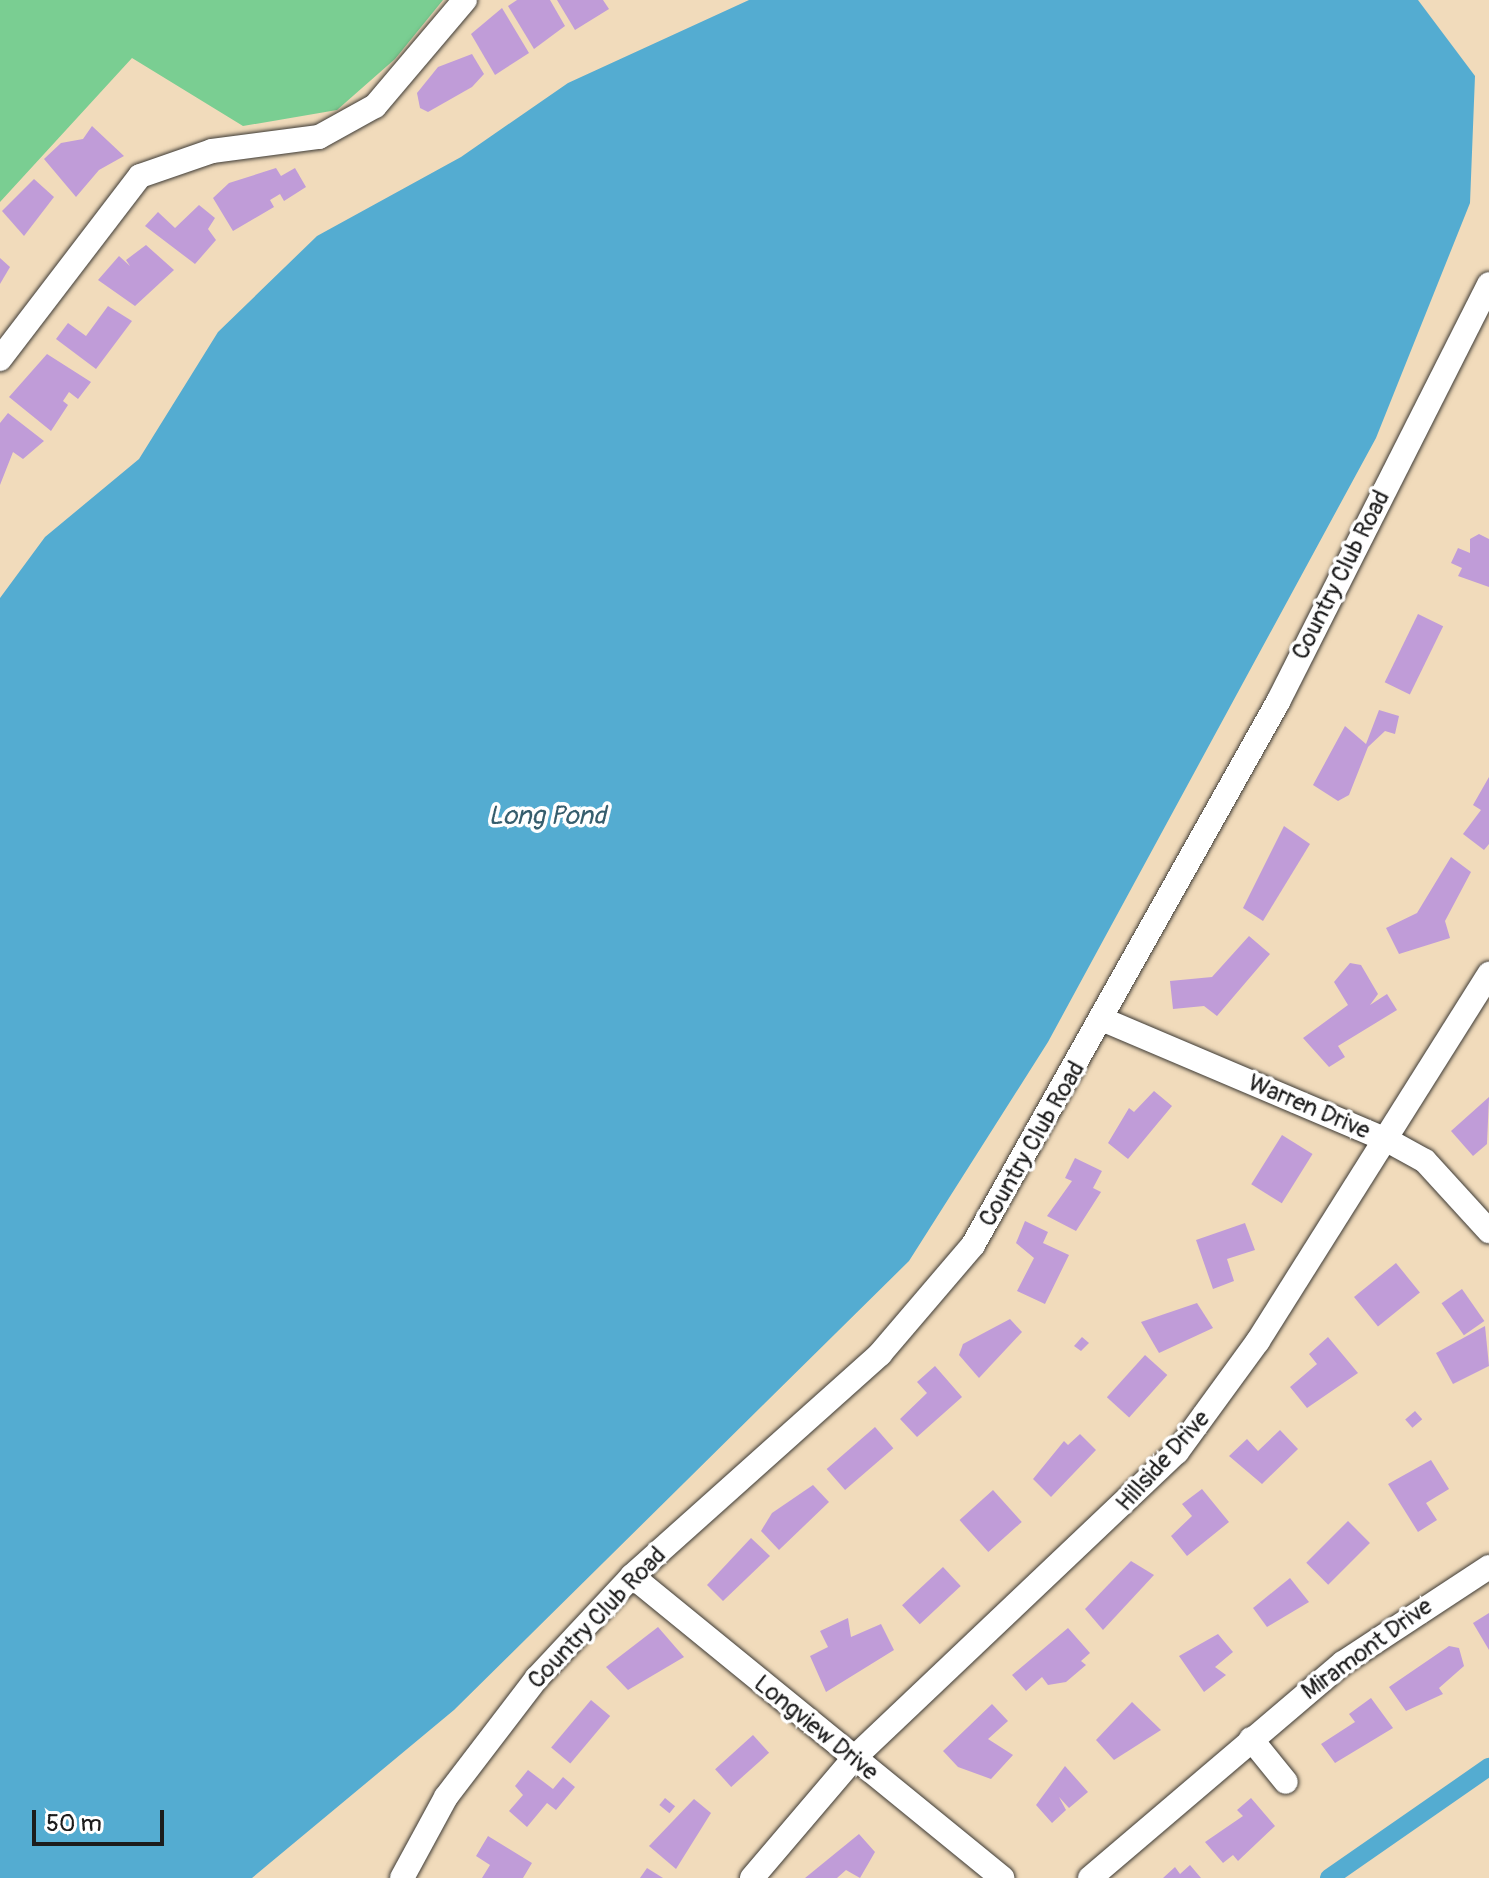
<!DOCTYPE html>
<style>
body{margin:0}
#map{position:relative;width:1489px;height:1878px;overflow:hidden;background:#f1dbbb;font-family:Pangolin,sans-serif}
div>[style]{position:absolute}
.green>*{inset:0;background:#7ace92}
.water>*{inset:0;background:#54acd1}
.canal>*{height:18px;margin:-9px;padding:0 9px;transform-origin:9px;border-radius:9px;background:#54acd1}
.building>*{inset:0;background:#c09cd8;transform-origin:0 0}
.roads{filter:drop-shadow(0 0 2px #3c3934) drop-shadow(0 0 2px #3c3934)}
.minor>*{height:24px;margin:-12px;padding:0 12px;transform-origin:12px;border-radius:12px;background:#fff}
span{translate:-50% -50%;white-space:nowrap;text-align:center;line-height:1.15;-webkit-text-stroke:7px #fff;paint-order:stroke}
.street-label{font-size:24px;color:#1c1c1c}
.water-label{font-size:26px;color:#355d6d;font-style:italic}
.scale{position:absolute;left:32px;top:1810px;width:132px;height:36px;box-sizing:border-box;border:4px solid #1c1c1c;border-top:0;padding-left:10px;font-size:24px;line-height:28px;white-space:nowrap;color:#1c1c1c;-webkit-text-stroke:6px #fff;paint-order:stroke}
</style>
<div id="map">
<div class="green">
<i style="clip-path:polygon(0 0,443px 0,395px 59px,337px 110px,243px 126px,132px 58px,0 202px)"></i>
</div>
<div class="water">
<i style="clip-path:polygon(749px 0,1418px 0,1475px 76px,1470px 203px,1376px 438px,1048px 1042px,909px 1261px,454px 1710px,252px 1878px,0 1878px,0 598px,45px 537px,139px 459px,218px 332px,317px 236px,461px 157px,568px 83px)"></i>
</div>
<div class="canal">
<i style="left:1329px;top:1878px;width:195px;rotate:-34.8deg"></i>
</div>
<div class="building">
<i style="clip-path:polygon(517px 0,550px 0,565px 26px,534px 49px,508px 6px)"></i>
<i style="clip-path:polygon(557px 0,603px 0,609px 9px,575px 30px)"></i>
<i style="clip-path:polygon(502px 8px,529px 53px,495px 75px,471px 34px)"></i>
<i style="clip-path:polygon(472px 54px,484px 74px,472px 87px,428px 112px,420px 108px,417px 93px,438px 67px)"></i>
<i style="clip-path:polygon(92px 126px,124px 156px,99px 170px,76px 197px,44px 159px,61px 143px,83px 139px)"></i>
<i style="clip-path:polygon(276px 168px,281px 176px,295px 168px,306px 187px,284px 201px,280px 194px,270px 200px,274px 207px,233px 231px,213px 198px,229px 183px)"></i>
<i style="clip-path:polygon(34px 179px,54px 197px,24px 236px,2px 211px)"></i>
<i style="clip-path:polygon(199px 205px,215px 218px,208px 229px,216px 240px,195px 264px,145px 226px,158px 212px,175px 228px)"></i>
<i style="clip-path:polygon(146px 245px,174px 270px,135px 306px,98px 280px,119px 256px,130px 266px,126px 260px)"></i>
<i style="clip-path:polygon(0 258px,10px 267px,0 284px)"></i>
<i style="clip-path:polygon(108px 306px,132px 321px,96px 369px,56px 339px,68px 323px,86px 336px)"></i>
<i style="clip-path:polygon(47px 354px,91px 382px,78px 399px,69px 392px,63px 401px,68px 405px,51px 431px,9px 397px)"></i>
<i style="clip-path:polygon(8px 413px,44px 441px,23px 459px,13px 452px,0 485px,0 423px)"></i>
<i style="clip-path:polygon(1479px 534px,1489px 539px,1489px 587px,1458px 576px,1462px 568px,1451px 563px,1458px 548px,1470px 553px,1470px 539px)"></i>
<i style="left:1418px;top:614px;width:28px;height:76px;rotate:26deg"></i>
<i style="clip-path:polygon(1379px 710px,1399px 716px,1395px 734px,1385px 731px,1368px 747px,1349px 795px,1338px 801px,1313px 785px,1345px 726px,1366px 744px)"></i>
<i style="clip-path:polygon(1489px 777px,1489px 844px,1484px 850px,1463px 834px,1481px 810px,1473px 805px)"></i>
<i style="clip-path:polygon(1284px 826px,1310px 844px,1263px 921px,1243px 908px)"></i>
<i style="clip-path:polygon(1451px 857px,1471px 872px,1445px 921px,1450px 938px,1399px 954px,1386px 928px,1417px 913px)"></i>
<i style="clip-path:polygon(1249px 936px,1270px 954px,1217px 1016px,1204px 1006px,1173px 1009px,1170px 981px,1212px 977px)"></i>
<i style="clip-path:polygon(1350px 963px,1361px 965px,1378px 994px,1370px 1005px,1387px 994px,1397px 1010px,1338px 1046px,1345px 1057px,1329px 1067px,1303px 1038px,1348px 1005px,1334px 982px)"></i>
<i style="clip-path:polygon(1154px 1091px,1172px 1106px,1128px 1159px,1108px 1143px,1129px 1108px,1134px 1112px)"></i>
<i style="clip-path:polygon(1489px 1097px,1487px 1144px,1473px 1156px,1451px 1131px)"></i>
<i style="left:1282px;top:1135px;width:36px;height:58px;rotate:32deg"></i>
<i style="clip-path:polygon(1075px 1158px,1102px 1171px,1093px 1188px,1101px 1192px,1076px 1231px,1047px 1216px,1072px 1181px,1065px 1178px)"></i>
<i style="clip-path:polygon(1025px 1221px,1048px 1232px,1043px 1243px,1069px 1255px,1045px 1304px,1017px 1291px,1034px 1258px,1016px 1243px)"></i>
<i style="clip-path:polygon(1245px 1223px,1255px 1250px,1227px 1259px,1234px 1281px,1213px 1289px,1196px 1240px)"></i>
<i style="left:1396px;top:1263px;width:38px;height:54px;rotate:51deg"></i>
<i style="left:1462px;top:1289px;width:39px;height:25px;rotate:55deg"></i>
<i style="clip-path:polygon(1197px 1303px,1213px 1328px,1159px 1353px,1141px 1322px)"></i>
<i style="clip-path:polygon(1010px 1319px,1022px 1332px,979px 1378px,959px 1355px,963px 1344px)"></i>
<i style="clip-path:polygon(1485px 1326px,1489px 1366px,1453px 1384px,1436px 1353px)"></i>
<i style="clip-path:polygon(1082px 1337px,1089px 1343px,1081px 1351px,1074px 1346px)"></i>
<i style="clip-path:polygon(1328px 1337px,1358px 1373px,1307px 1408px,1290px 1387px,1317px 1364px,1309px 1354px)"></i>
<i style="left:1145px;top:1355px;width:30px;height:57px;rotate:42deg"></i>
<i style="clip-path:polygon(935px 1366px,962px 1397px,917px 1437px,900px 1419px,927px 1393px,917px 1382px)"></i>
<i style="left:1415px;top:1411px;width:11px;height:13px;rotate:49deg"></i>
<i style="left:875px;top:1427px;width:28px;height:64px;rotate:49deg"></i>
<i style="clip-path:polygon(1280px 1430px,1298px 1449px,1262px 1484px,1229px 1456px,1247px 1439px,1258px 1451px)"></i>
<i style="clip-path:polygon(1080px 1434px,1096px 1450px,1051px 1497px,1033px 1479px,1064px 1441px,1068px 1445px)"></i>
<i style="clip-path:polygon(1431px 1460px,1449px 1489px,1426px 1503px,1437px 1520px,1418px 1532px,1388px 1484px)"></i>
<i style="clip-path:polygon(813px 1485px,829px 1502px,779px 1550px,761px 1531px,772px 1513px)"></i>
<i style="clip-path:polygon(1202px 1489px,1229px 1522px,1187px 1556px,1171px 1536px,1192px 1516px,1182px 1504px)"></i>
<i style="left:993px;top:1490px;width:43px;height:45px;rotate:48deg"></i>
<i style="left:1348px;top:1521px;width:31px;height:59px;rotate:45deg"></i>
<i style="clip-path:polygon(751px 1538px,770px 1556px,723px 1601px,707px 1585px)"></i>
<i style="clip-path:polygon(1131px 1561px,1154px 1575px,1103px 1630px,1085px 1609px)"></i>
<i style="left:943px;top:1567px;width:26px;height:56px;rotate:47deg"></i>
<i style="clip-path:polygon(1290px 1578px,1309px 1602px,1267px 1627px,1253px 1608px)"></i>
<i style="clip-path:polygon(1489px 1613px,1489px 1650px,1473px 1623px)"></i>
<i style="clip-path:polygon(848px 1618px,851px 1637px,881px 1624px,894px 1650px,826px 1692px,810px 1656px,828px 1647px,820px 1631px)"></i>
<i style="clip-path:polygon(658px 1627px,684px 1657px,628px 1690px,606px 1667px)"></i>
<i style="clip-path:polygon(1068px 1628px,1090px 1653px,1081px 1661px,1086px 1665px,1066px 1682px,1048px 1685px,1042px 1677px,1026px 1691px,1012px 1675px)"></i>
<i style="clip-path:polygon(1218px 1634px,1233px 1652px,1215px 1667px,1226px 1675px,1204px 1692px,1179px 1656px)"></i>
<i style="clip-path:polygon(1449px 1646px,1459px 1648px,1464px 1666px,1439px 1688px,1443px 1694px,1406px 1711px,1389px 1687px)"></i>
<i style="clip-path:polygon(1371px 1698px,1393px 1728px,1335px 1763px,1321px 1744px,1355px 1722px,1349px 1714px)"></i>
<i style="left:591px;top:1700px;width:25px;height:62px;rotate:40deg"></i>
<i style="clip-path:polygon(1132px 1702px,1161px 1730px,1114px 1760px,1096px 1740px)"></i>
<i style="clip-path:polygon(992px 1704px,1008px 1721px,988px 1739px,1013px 1755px,991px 1779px,958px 1767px,943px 1751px)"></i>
<i style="left:753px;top:1735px;width:24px;height:51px;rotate:48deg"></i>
<i style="clip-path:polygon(1065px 1766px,1088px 1792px,1069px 1808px,1059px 1797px,1066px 1810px,1052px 1823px,1036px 1805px)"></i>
<i style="clip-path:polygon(528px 1770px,553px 1789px,563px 1777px,575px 1787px,556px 1810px,547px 1803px,527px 1827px,509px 1811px,523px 1795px,515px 1786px)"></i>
<i style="left:665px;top:1798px;width:13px;height:9px;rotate:39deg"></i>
<i style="clip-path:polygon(1251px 1798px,1275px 1826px,1238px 1861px,1233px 1855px,1223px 1863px,1205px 1842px,1243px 1816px,1237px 1810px)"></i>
<i style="clip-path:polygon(694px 1799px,711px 1813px,676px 1869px,649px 1846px)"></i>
<i style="clip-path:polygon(859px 1834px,875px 1852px,860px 1878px,846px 1870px,837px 1878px,805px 1878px)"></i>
<i style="clip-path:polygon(488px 1836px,532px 1863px,523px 1878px,482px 1878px,490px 1865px,476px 1856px)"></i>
<i style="clip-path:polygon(1190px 1865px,1201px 1878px,1163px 1878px,1175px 1867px,1180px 1874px)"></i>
<i style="clip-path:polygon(647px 1868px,663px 1878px,640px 1878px)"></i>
</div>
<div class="roads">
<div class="minor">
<i style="left:0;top:359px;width:230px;rotate:-52.6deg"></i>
<i style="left:140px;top:176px;width:76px;rotate:-19.1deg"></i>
<i style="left:212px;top:151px;width:108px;rotate:-7.5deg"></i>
<i style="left:319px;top:137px;width:64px;rotate:-29deg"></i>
<i style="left:375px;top:106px;width:139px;rotate:-49.7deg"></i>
<i style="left:1104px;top:1020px;width:307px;rotate:23deg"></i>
<i style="left:1387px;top:1140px;width:43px;rotate:28.9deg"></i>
<i style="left:1425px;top:1161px;width:95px;rotate:47.6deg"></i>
<i style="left:632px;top:1576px;width:478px;rotate:39.2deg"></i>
<i style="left:1251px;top:1739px;width:55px;rotate:50.9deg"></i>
<i style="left:402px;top:1878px;width:92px;rotate:-61.5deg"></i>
<i style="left:446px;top:1797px;width:150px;rotate:-52.6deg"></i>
<i style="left:537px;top:1678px;width:139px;rotate:-47deg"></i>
<i style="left:632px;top:1576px;width:333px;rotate:-41.8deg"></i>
<i style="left:880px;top:1354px;width:143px;rotate:-49.5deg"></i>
<i style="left:973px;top:1245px;width:623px;rotate:-60.68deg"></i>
<i style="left:1278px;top:702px;width:468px;rotate:-63.2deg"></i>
<i style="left:752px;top:1878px;width:157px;rotate:-49.6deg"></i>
<i style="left:854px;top:1758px;width:445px;rotate:-43.5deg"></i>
<i style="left:1177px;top:1452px;width:137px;rotate:-53.9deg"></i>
<i style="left:1258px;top:1341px;width:434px;rotate:-57.8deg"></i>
<i style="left:1090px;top:1878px;width:332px;rotate:-40.4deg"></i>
<i style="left:1343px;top:1663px;width:175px;rotate:-33.3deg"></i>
</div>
</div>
<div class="street-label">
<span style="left:1341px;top:575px;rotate:-63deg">Country Club Road</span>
<span style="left:1309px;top:1107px;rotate:23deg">Warren Drive</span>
<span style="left:1032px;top:1144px;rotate:-60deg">Country Club Road</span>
<span style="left:1163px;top:1461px;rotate:-48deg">Hillside Drive</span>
<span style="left:597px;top:1618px;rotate:-46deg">Country Club Road</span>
<span style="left:1367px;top:1649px;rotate:-36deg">Miramont Drive</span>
<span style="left:816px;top:1728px;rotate:39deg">Longview Drive</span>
</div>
<div class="water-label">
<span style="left:547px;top:817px">Long Pond</span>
</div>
<div class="scale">50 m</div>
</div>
